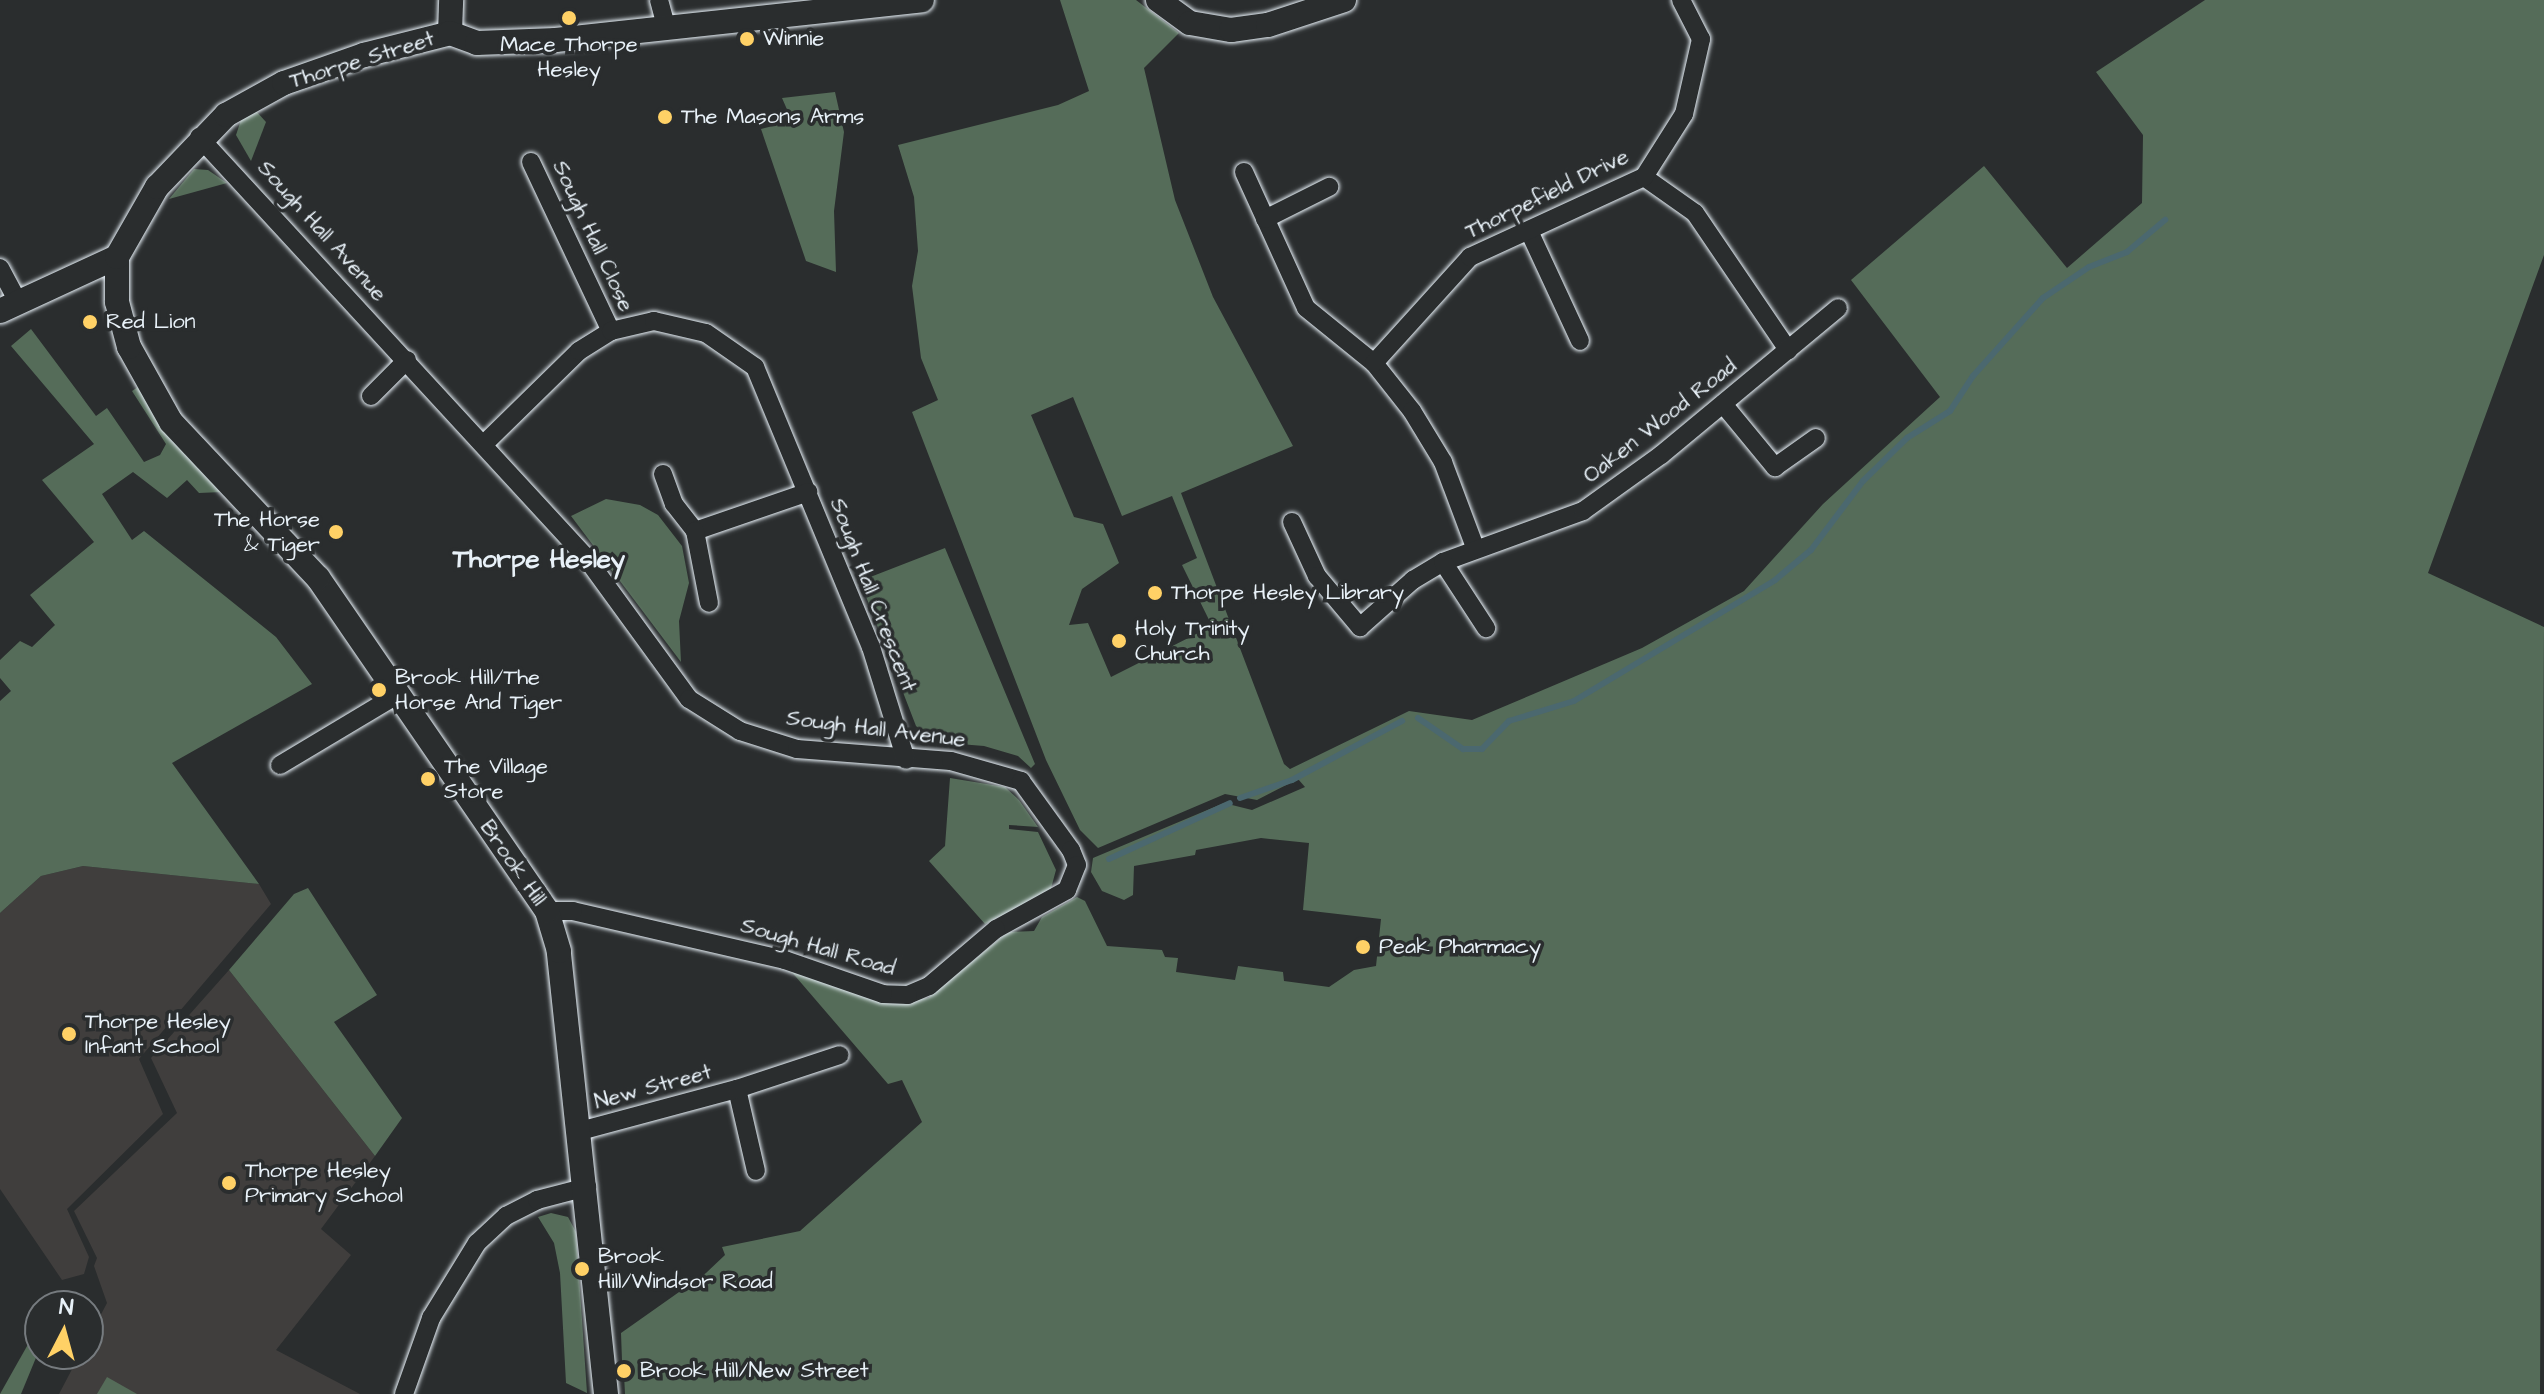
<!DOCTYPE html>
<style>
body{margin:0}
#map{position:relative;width:2544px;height:1394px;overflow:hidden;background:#2a2d2e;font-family:"Architects Daughter",sans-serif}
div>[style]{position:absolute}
.built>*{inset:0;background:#403e3d}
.green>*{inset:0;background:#556c59}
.stream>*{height:6px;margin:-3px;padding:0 3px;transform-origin:3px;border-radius:3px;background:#4b686f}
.roads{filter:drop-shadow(0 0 2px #e8f1f8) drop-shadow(0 0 2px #e8f1f8)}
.street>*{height:18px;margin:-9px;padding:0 9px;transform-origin:9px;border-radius:9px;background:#2a2d2e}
.secondary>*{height:24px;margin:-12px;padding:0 12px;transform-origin:12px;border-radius:12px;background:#2a2d2e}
.dots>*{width:22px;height:22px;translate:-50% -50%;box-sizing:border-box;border:4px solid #2a2d2e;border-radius:50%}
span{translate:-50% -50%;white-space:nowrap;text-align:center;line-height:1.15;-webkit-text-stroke:7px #2a2d2e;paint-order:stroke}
.poi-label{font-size:22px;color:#e8f1f8}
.left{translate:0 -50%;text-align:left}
.right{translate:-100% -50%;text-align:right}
.street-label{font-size:22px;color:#e8f1f8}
.quarter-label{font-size:26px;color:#e8f1f8;font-weight:700}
.north{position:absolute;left:24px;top:1290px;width:80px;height:80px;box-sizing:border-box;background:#2a2d2e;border:2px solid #767b7f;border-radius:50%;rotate:6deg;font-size:22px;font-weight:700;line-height:32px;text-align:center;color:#e8f1f8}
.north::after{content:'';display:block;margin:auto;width:28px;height:36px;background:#ffd166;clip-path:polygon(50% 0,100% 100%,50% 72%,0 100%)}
</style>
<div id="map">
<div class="built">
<i style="clip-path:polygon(83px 866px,259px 884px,271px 904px,139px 1059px,163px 1114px,67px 1209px,89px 1257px,84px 1274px,62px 1280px,0 1189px,0 913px,41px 876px)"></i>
<i style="clip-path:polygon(229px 970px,375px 1156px,321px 1229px,351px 1255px,276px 1350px,360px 1394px,59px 1394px,80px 1354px,88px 1354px,88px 1339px,107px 1303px,94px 1266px,97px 1258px,74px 1211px,177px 1113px,151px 1058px)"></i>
</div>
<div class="green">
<i style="clip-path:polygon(evenodd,1060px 0,1136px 0,1179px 33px,1144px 68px,1175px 200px,1213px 297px,1293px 446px,1181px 493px,1284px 764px,1290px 769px,1409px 711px,1472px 720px,1642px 648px,1744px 591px,1823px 504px,1940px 397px,1851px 280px,1984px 166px,2067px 268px,2142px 203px,2143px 135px,2096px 72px,2205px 0,2544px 0,2544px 255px,2428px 573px,2544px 627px,2540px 1394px,625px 1394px,624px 1375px,629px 1374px,628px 1361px,622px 1361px,621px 1333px,706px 1273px,725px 1255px,722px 1247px,800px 1231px,922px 1122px,902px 1080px,888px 1084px,790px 970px,908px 1001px,928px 998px,1008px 932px,1034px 931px,1042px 917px,1077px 897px,1085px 901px,1107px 946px,1162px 950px,1165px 957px,1178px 958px,1176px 972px,1235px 980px,1238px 966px,1283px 972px,1284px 981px,1329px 987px,1354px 970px,1376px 966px,1381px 919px,1303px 910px,1309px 843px,1261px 838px,1196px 850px,1195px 855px,1134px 866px,1133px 895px,1124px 900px,1102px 891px,1091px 872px,1093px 858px,1224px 803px,1252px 810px,1305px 787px,1298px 779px,1257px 800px,1225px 794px,1098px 848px,1080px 830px,1046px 760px,912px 412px,938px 400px,921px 358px,912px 286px,918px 251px,914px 197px,898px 145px,1058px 105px,1089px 91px,1060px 0,1073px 397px,1122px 516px,1172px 496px,1197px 558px,1182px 565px,1212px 626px,1111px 677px,1088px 623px,1069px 625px,1082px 589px,1119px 563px,1103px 524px,1074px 517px,1031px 415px,1073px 397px)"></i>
<i style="clip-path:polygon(835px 92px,844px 132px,834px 211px,836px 272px,806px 261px,761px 129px,792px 121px,782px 98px)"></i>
<i style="clip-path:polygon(256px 111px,266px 122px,251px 161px,236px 135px,241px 120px)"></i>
<i style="clip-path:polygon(194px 169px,208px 170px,227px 183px,169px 199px)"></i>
<i style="clip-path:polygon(31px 329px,96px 416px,107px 408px,144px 462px,160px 455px,166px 444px,132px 391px,141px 385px,222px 492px,199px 493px,187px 480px,167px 498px,133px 472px,102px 494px,132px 540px,144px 531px,276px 637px,312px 684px,172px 763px,259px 884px,83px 866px,41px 876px,0 913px,0 701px,11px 691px,0 678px,0 660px,20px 641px,32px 647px,55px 625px,30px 595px,94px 542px,42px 480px,94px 444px,11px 346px)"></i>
<i style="clip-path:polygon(606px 499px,640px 505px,658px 515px,682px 546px,689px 583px,679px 621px,681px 662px,571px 516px)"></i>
<i style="clip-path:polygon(945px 548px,1035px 764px,1031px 768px,1018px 756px,984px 746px,935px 742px,916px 726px,860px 581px)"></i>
<i style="clip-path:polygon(950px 778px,1005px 787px,1019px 800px,1038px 827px,1009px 825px,1009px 829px,1038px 832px,1056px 870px,1050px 892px,985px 924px,929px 861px,945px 846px)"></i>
<i style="clip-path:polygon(308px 888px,377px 995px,334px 1022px,402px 1118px,375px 1156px,229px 970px,294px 894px)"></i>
<i style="clip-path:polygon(551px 1213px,568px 1217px,576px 1232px,587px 1393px,566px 1383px,560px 1273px,554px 1243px,538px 1217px)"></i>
<i style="clip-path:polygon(40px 1323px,40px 1348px,21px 1394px,0 1394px)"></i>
<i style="clip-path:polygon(107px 1377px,137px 1394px,97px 1394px)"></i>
</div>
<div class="stream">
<i style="left:1418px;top:718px;width:55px;rotate:34.6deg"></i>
<i style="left:1463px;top:749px;width:19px"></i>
<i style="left:1482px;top:749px;width:39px;rotate:-46deg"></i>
<i style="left:1509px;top:721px;width:68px;rotate:-17.1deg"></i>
<i style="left:1574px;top:701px;width:235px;rotate:-31deg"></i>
<i style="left:1775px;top:580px;width:47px;rotate:-39.8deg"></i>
<i style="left:1811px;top:550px;width:86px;rotate:-53deg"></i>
<i style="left:1863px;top:481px;width:62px;rotate:-44.3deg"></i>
<i style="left:1907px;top:438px;width:51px;rotate:-32.1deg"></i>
<i style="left:1950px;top:411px;width:42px;rotate:-56.7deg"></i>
<i style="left:1973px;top:376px;width:105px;rotate:-48.1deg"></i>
<i style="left:2043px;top:298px;width:55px;rotate:-34deg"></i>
<i style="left:2089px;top:267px;width:41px;rotate:-21.5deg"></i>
<i style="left:2127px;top:252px;width:50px;rotate:-40.1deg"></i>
<i style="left:1240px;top:798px;width:55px;rotate:-19.1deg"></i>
<i style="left:1292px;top:780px;width:125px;rotate:-28.2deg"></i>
<i style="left:1109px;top:859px;width:133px;rotate:-24.8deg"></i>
</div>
<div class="roads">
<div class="street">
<i style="left:659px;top:0;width:30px;rotate:75deg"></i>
<i style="left:199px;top:137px;width:568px;rotate:47.35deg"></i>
<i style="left:584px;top:555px;width:178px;rotate:53.9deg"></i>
<i style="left:689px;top:699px;width:60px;rotate:32.1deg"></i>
<i style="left:740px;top:731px;width:60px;rotate:17.5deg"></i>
<i style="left:797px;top:749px;width:154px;rotate:4.5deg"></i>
<i style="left:951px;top:761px;width:73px;rotate:15.9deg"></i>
<i style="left:1021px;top:781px;width:85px;rotate:54.1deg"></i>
<i style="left:1071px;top:850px;width:16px;rotate:68deg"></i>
<i style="left:1077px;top:865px;width:27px;rotate:112deg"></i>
<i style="left:1067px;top:890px;width:81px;rotate:151.2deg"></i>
<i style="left:996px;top:929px;width:88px;rotate:139.6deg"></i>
<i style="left:929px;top:986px;width:23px;rotate:157deg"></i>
<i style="left:908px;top:995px;width:25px;rotate:-178deg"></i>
<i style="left:883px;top:994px;width:104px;rotate:-160.9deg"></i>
<i style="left:785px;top:960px;width:218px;rotate:-167deg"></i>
<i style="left:573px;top:911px;width:26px;rotate:180deg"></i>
<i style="left:531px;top:162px;width:187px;rotate:64.7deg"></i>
<i style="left:1244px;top:172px;width:149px;rotate:65.5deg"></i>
<i style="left:1306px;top:308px;width:87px;rotate:39deg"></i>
<i style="left:1374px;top:363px;width:61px;rotate:51.6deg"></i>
<i style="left:1412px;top:411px;width:60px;rotate:58.7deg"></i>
<i style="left:1443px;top:462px;width:91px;rotate:69.4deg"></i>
<i style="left:1644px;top:177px;width:62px;rotate:35.2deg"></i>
<i style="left:1695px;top:213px;width:166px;rotate:55.8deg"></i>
<i style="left:1265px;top:219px;width:72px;rotate:-26.6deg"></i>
<i style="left:1529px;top:231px;width:121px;rotate:65.1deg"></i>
<i style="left:0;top:268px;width:36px;rotate:62deg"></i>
<i style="left:1374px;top:363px;width:143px;rotate:-47.8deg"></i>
<i style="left:1470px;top:257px;width:192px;rotate:-24.7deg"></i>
<i style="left:1644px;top:177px;width:75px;rotate:-57.6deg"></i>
<i style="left:1684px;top:114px;width:77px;rotate:-77.2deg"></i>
<i style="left:1701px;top:39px;width:44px;rotate:-117.1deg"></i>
<i style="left:371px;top:396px;width:51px;rotate:-45deg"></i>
<i style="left:1723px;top:404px;width:82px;rotate:50.5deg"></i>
<i style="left:1775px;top:467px;width:50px;rotate:-35.3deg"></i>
<i style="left:484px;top:444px;width:133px;rotate:-44.4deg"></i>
<i style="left:579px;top:351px;width:38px;rotate:-32deg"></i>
<i style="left:611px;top:331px;width:44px;rotate:-13.1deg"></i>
<i style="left:654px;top:321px;width:53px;rotate:13deg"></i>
<i style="left:706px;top:333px;width:60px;rotate:34.8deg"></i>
<i style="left:755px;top:367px;width:303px;rotate:67.5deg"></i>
<i style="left:871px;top:647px;width:118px;rotate:72.8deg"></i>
<i style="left:663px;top:474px;width:32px;rotate:70deg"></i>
<i style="left:674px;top:504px;width:34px;rotate:52deg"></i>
<i style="left:695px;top:531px;width:120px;rotate:-19deg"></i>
<i style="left:1292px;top:522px;width:60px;rotate:65.2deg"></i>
<i style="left:1317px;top:576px;width:67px;rotate:49.9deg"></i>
<i style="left:1360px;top:627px;width:71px;rotate:-41.6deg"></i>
<i style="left:1413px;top:580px;width:35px;rotate:-31deg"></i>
<i style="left:1443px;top:562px;width:149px;rotate:-20deg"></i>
<i style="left:1583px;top:511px;width:96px;rotate:-35.7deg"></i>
<i style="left:1661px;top:455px;width:230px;rotate:-39.7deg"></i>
<i style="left:695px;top:531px;width:73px;rotate:79deg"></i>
<i style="left:1443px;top:562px;width:79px;rotate:56.9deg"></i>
<i style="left:280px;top:765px;width:136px;rotate:-30.9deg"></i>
<i style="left:737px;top:1089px;width:84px;rotate:77deg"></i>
<i style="left:580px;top:1131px;width:163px;rotate:-15deg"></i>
<i style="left:737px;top:1089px;width:108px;rotate:-18.3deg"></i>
<i style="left:404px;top:1394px;width:81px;rotate:-70.4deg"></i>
<i style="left:431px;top:1318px;width:88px;rotate:-58.5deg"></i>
<i style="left:477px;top:1243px;width:40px;rotate:-43deg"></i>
<i style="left:506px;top:1216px;width:35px;rotate:-27deg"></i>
<i style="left:537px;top:1200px;width:52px;rotate:-14.6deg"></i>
</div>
<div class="secondary">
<i style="left:1158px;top:0;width:39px;rotate:36deg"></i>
<i style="left:1190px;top:23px;width:42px;rotate:9.7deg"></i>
<i style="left:1231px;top:30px;width:37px;rotate:-8deg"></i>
<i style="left:1268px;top:25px;width:80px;rotate:-18.2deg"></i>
<i style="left:450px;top:33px;width:33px;rotate:-88deg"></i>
<i style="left:0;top:311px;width:129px;rotate:-24.8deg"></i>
<i style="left:606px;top:1394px;width:445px;rotate:-96.1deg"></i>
<i style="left:559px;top:951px;width:42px;rotate:-106.7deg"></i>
<i style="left:547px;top:911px;width:404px;rotate:-124.5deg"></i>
<i style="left:318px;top:578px;width:214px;rotate:-133.3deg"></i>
<i style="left:171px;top:422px;width:86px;rotate:-119.2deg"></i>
<i style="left:129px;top:347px;width:47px;rotate:-104.9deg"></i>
<i style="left:117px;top:302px;width:45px;rotate:-90deg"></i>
<i style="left:117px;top:257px;width:81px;rotate:-60.3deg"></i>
<i style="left:157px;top:187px;width:100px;rotate:-46.2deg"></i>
<i style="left:226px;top:115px;width:66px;rotate:-28.9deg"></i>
<i style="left:284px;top:83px;width:85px;rotate:-19.3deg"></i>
<i style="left:364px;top:55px;width:89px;rotate:-14.3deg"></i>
<i style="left:450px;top:33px;width:29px;rotate:20deg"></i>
<i style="left:477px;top:43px;width:79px;rotate:-2.2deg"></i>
<i style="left:556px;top:40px;width:368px;rotate:-6.2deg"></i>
</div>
</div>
<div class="dots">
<i style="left:569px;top:18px;background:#ffd166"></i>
<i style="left:747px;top:39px;background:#ffd166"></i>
<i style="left:665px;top:117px;background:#ffd166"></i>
<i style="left:90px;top:322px;background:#ffd166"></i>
<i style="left:336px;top:532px;background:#ffd166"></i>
<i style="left:1155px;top:593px;background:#ffd166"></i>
<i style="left:1119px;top:641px;background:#ffd166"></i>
<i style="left:379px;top:690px;background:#ffd166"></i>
<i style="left:428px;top:779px;background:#ffd166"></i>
<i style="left:1363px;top:947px;background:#ffd166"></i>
<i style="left:69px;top:1034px;background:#ffd166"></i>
<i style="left:229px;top:1183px;background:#ffd166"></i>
<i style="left:582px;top:1269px;background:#ffd166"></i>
<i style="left:624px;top:1371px;background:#ffd166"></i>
</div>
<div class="poi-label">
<span class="left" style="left:763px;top:39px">Winnie</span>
<span style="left:569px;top:57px">Mace Thorpe<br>Hesley</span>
<span class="left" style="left:681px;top:117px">The Masons Arms</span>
<span class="left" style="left:106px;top:322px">Red Lion</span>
<span class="right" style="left:320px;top:532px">The Horse<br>&amp; Tiger</span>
<span class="left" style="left:1171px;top:593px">Thorpe Hesley Library</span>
<span class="left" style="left:1135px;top:641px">Holy Trinity<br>Church</span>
<span class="left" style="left:395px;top:690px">Brook Hill/The<br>Horse And Tiger</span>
<span class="left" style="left:444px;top:779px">The Village<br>Store</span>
<span class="left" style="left:1379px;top:947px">Peak Pharmacy</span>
<span class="left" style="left:85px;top:1034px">Thorpe Hesley<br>Infant School</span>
<span class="left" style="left:245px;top:1183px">Thorpe Hesley<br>Primary School</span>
<span class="left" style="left:598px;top:1269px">Brook<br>Hill/Windsor Road</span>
<span class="left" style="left:640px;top:1371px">Brook Hill/New Street</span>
</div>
<div class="street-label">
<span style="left:362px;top:60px;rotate:-17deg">Thorpe Street</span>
<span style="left:1547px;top:194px;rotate:-26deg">Thorpefield Drive</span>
<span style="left:322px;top:231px;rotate:48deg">Sough Hall Avenue</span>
<span style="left:593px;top:236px;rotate:65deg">Sough Hall Close</span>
<span style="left:1660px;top:421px;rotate:-38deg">Oaken Wood Road</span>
<span style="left:873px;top:595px;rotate:69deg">Sough Hall Crescent</span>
<span style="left:876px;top:729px;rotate:7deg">Sough Hall Avenue</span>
<span style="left:513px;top:863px;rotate:55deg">Brook Hill</span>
<span style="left:818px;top:947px;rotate:16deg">Sough Hall Road</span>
<span style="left:653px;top:1087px;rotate:-15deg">New Street</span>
</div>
<div class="quarter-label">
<span style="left:539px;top:560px">Thorpe Hesley</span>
</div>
<div class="north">N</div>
</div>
